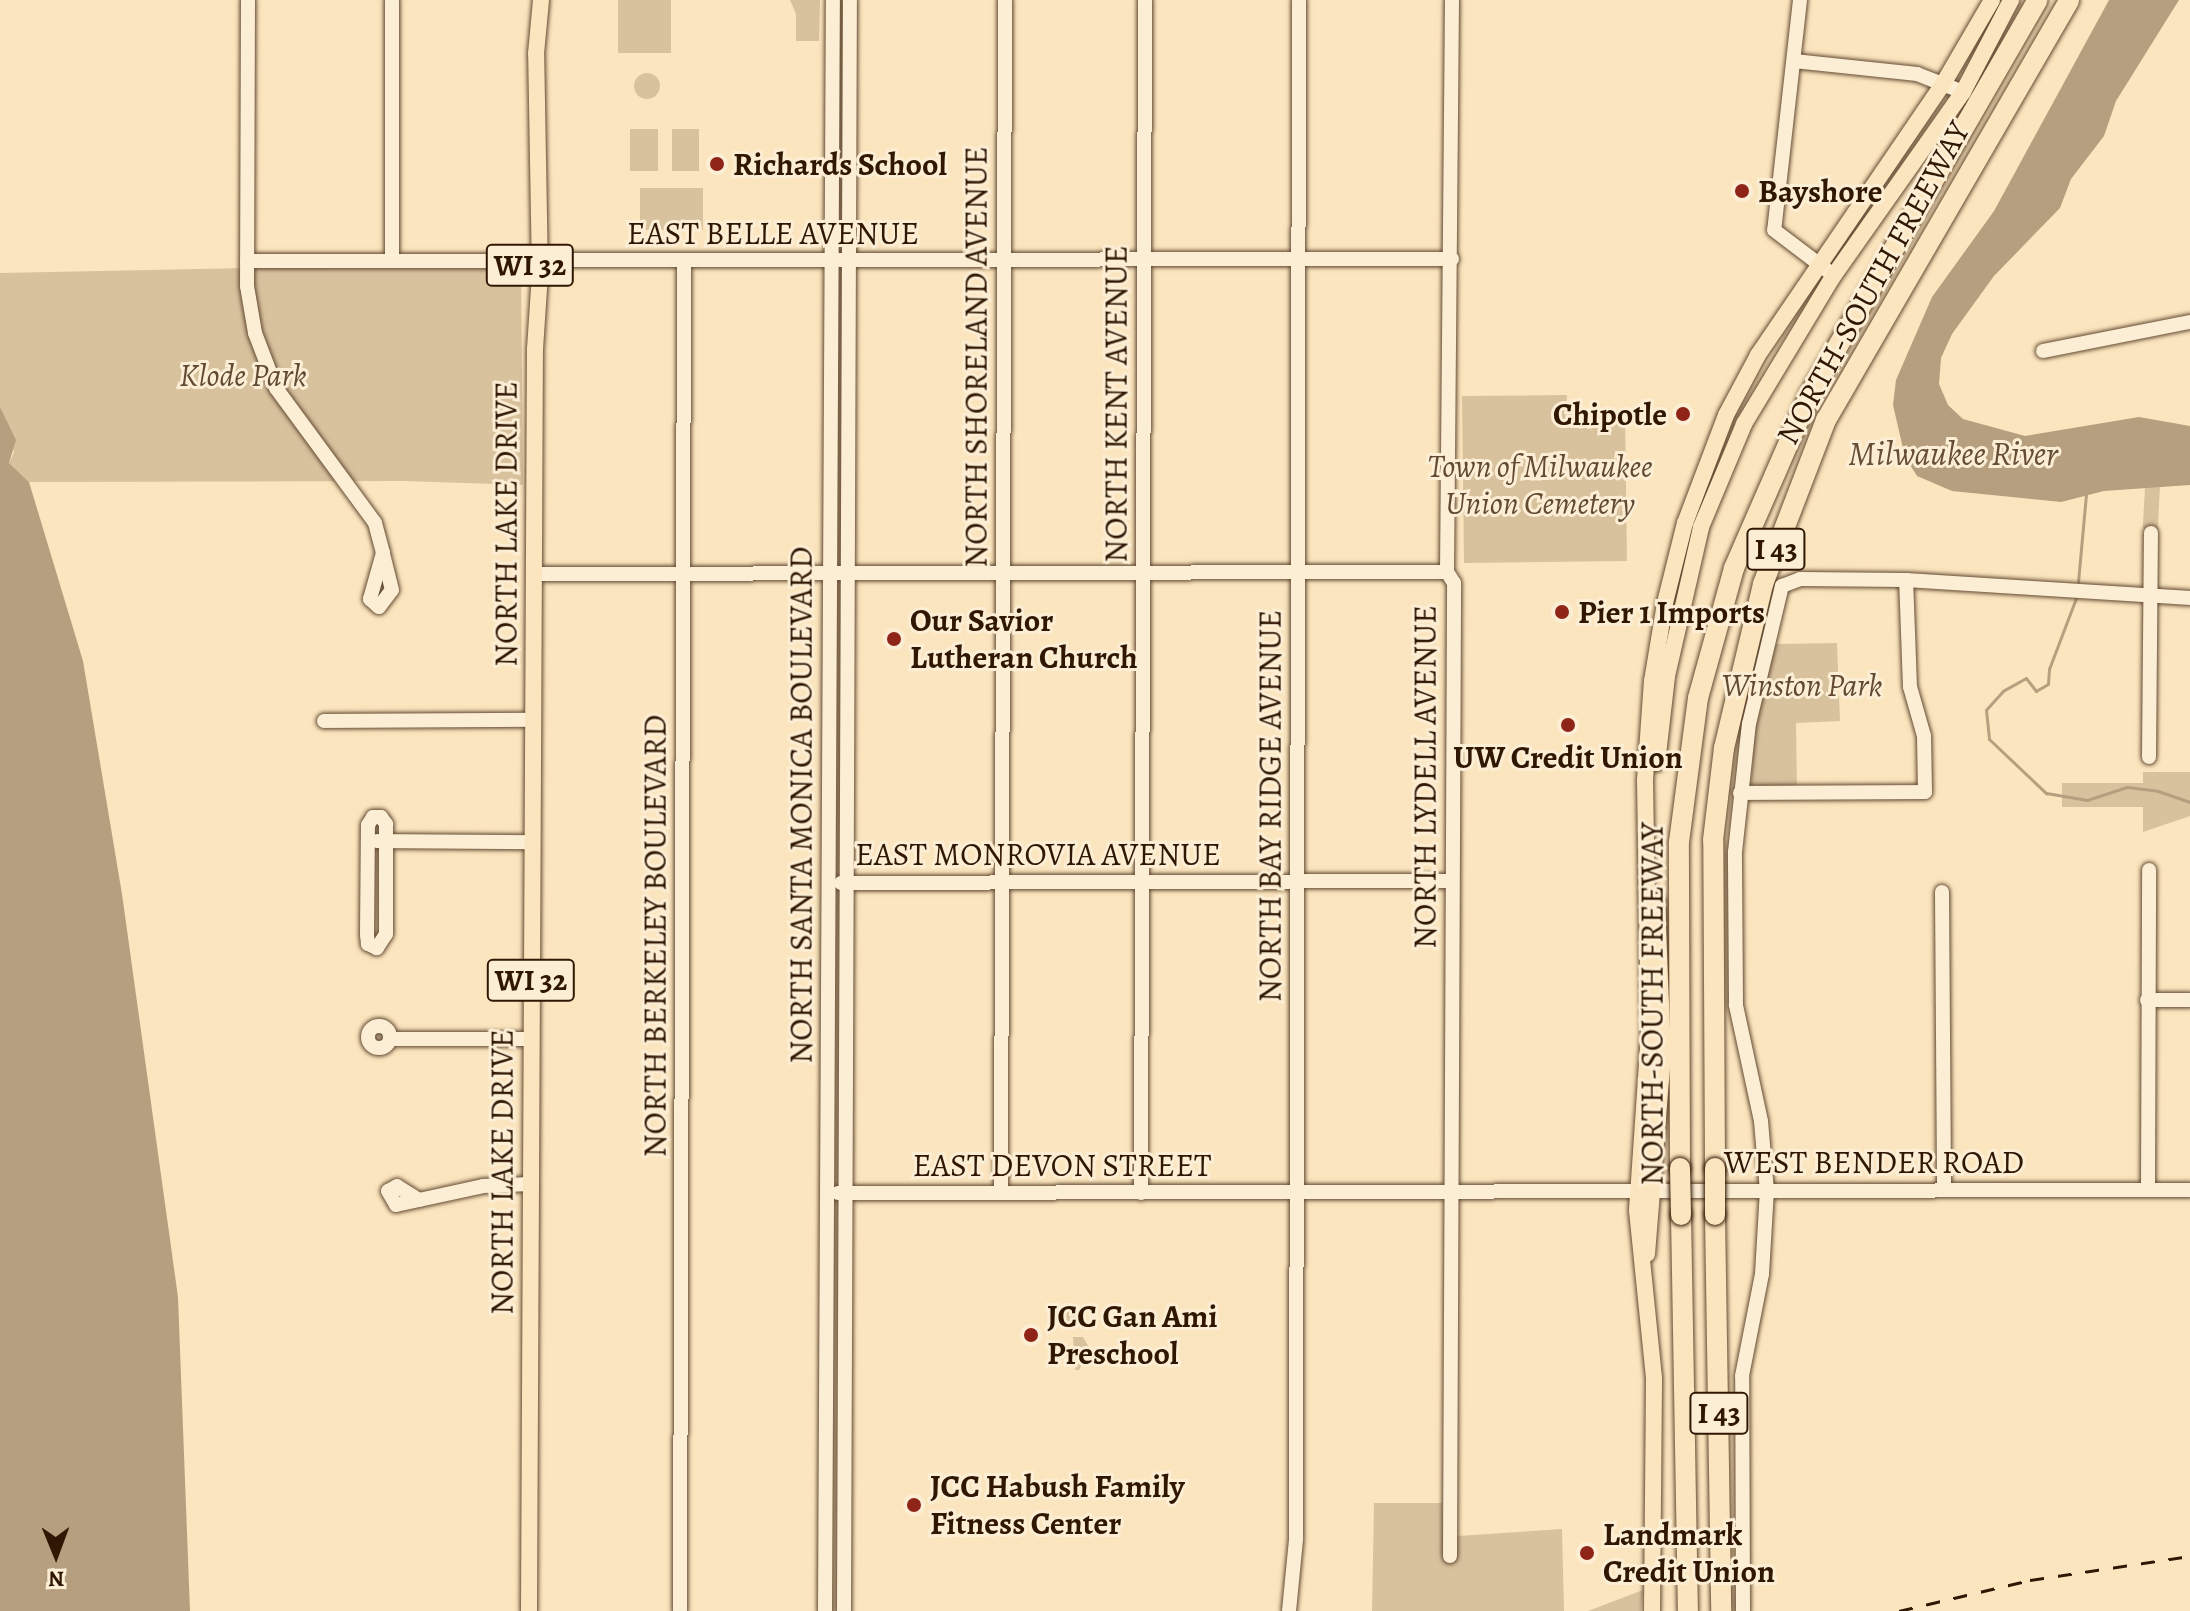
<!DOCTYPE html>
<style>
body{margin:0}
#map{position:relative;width:2190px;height:1611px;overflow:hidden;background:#fbe5be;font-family:Alegreya,serif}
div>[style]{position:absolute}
.green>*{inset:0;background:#d8c29e;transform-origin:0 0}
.round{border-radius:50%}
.water>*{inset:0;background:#b69f7f}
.stream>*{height:3px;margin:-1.5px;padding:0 1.5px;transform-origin:1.5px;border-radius:1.5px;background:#b69f7f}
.roads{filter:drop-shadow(0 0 2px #634a32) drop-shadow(0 0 2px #634a32)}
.minor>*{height:14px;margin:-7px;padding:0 7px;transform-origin:7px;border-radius:7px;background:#fceed5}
.minor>.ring{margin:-7px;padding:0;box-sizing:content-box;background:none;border:14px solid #fceed5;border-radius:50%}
.major>*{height:16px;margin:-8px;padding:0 8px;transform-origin:8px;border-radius:8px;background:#fbe5be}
.highway>*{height:20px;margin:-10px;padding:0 10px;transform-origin:10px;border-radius:10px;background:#fbe5be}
.rail>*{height:3px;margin-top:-1.5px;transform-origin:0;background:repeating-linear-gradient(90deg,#301704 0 14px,transparent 0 28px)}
.bridges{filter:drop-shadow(0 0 2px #301704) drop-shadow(0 0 2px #301704)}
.highway-bridge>*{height:20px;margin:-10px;padding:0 10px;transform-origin:10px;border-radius:10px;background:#fbe5be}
.dots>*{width:22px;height:22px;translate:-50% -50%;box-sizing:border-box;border:4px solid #fceed5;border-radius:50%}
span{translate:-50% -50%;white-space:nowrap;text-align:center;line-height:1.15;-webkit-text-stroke:6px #fceed5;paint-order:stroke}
.shield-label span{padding:2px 6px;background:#fceed5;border:2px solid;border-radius:6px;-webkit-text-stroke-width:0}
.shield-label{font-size:30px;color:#301704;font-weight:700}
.poi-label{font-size:32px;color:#301704;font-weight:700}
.left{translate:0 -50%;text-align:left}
.right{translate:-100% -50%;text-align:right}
.street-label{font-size:32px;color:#301704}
.park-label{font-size:32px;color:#624a32;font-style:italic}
.water-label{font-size:34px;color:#664d35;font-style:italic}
.north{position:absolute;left:16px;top:1515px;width:80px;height:80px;-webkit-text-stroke:6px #fceed5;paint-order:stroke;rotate:179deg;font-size:22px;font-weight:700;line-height:32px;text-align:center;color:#301704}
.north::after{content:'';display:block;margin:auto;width:28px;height:36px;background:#301704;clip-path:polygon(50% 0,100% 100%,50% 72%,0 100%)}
</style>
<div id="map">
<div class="green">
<i style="left:618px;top:0;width:53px;height:53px"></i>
<i style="clip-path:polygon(790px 0,820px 0,819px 41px,796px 41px,796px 14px)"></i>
<i class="round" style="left:634px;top:73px;width:26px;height:26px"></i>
<i style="left:630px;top:129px;width:28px;height:42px"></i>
<i style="left:672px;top:129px;width:27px;height:42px"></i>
<i style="left:640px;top:188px;width:63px;height:42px"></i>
<i style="clip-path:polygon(247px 268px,521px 269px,523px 485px,403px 481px,29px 482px,9px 463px,14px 452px,0 407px,0 273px)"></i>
<i style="clip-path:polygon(1567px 395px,1566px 414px,1625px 414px,1627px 561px,1464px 563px,1462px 396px)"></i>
<i style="left:2160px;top:487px;width:42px;height:15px;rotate:93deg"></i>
<i style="clip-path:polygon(1837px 643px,1840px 721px,1796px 723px,1797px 789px,1751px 787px,1755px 724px,1773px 644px)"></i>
<i style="clip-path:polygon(2143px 772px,2190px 772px,2190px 816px,2143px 832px,2143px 807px,2062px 807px,2062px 783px,2143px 783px)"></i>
<i class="round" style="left:1065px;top:1309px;width:18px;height:18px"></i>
<i style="clip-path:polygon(1073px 1337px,1083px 1337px,1090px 1349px,1079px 1370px,1075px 1370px)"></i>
<i style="clip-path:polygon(1374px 1503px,1442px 1503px,1443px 1537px,1562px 1529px,1564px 1611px,1372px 1611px)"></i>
<i style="clip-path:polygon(1643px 1590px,1641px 1611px,1588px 1611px)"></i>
</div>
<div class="water">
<i style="clip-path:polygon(2109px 0,2179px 0,2116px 101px,2104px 136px,2071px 179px,2060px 208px,1994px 276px,1952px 334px,1941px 358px,1939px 384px,1948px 405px,1963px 419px,2025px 436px,2139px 417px,2190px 426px,2190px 485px,2104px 491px,2061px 502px,1952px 491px,1917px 476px,1905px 457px,1893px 405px,1896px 380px,1932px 297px,1994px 211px)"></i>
<i style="clip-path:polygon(0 407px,16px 440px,9px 463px,29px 482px,83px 661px,122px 894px,178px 1297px,190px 1611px,0 1611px)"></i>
</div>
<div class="stream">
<i style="left:2078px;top:582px;width:88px;rotate:-84.8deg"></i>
<i style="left:2076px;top:598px;width:76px;rotate:110.8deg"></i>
<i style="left:2049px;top:669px;width:15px;rotate:94deg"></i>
<i style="left:2048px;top:684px;width:14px;rotate:150deg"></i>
<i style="left:2036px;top:691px;width:16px;rotate:-128deg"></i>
<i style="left:2026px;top:678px;width:26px;rotate:151deg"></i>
<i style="left:2003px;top:691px;width:25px;rotate:132deg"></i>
<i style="left:1986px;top:710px;width:29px;rotate:84deg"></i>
<i style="left:1989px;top:739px;width:79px;rotate:43.5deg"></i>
<i style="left:2046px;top:793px;width:42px;rotate:9.7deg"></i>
<i style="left:2087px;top:800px;width:42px;rotate:-18deg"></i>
<i style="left:2127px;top:787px;width:31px;rotate:7deg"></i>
<i style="left:2158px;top:791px;width:34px;rotate:19deg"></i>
</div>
<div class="roads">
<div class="minor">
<i style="left:248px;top:0;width:286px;rotate:90.2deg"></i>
<i style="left:247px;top:286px;width:48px;rotate:80.3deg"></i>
<i style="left:255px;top:333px;width:59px;rotate:69.1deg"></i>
<i style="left:276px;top:388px;width:167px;rotate:53.7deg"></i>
<i style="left:375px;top:523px;width:31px;rotate:75deg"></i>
<i style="left:383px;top:553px;width:48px;rotate:105.8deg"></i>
<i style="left:370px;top:599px;width:12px;rotate:42deg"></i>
<i style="left:379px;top:607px;width:21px;rotate:-53deg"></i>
<i style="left:392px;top:590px;width:38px;rotate:-104deg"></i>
<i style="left:1800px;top:0;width:231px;rotate:96.4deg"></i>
<i style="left:1774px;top:230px;width:68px;rotate:37.2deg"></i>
<i style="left:1794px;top:61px;width:124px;rotate:6deg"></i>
<i style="left:1917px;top:74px;width:49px;rotate:21.4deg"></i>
<i style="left:247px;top:261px;width:1205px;rotate:-0.1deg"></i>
<i style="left:392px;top:261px;width:261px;rotate:-90deg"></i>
<i style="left:2043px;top:351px;width:150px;rotate:-11.2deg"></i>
<i style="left:535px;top:574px;width:912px;rotate:-0.13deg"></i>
<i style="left:324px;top:721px;width:209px;rotate:-0.3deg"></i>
<i style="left:2149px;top:757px;width:224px;rotate:-89.5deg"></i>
<i style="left:1740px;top:793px;width:185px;rotate:-0.3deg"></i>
<i style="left:1925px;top:792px;width:56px;rotate:-91deg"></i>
<i style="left:1924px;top:736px;width:51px;rotate:-105.9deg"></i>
<i style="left:1910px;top:687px;width:107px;rotate:-92.1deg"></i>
<i style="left:381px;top:817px;width:9px;rotate:54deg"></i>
<i style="left:386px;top:824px;width:110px;rotate:90deg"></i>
<i style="left:386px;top:934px;width:17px;rotate:123deg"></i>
<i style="left:377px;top:948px;width:10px;rotate:-156deg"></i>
<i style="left:368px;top:944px;width:10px;rotate:-96deg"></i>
<i style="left:367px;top:934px;width:109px;rotate:-89.5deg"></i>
<i style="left:368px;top:825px;width:9px;rotate:-58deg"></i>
<i style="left:373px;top:817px;width:8px"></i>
<i style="left:377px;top:841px;width:155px;rotate:0.4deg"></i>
<i style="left:841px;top:883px;width:611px;rotate:-0.19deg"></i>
<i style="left:1942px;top:892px;width:298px;rotate:89.6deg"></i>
<i style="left:2147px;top:1000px;width:43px"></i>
<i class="ring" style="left:368px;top:1026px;width:8px;height:8px"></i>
<i style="left:390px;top:1039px;width:141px"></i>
<i style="left:2148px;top:1190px;width:320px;rotate:-89.8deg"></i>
<i style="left:838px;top:1193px;width:1352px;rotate:-0.13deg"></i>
<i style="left:1001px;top:1193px;width:1193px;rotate:-89.81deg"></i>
<i style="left:1141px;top:1193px;width:1193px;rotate:-89.81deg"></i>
<i style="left:419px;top:1200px;width:26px;rotate:-148deg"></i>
<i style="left:397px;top:1186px;width:10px;rotate:151deg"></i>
<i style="left:388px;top:1191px;width:16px;rotate:60deg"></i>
<i style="left:396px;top:1205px;width:89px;rotate:-12.3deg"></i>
<i style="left:483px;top:1186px;width:47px;rotate:-2.4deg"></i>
<i style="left:1450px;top:1556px;width:973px;rotate:-89.76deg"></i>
<i style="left:1454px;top:583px;width:13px;rotate:-122deg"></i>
<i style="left:1447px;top:572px;width:572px;rotate:-89.5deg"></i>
<i style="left:680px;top:1611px;width:1351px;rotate:-89.83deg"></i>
<i style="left:825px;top:1611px;width:1611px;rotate:-89.72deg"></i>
<i style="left:844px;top:1611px;width:1611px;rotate:-89.79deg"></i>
<i style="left:1289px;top:1611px;width:72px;rotate:-84.4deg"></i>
<i style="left:1296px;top:1539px;width:1539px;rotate:-89.89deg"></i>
<i style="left:1743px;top:1611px;width:235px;rotate:-90.2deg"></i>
<i style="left:1742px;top:1376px;width:104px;rotate:-78.9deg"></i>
<i style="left:1762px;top:1274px;width:83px;rotate:-86.6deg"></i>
<i style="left:1767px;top:1191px;width:70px;rotate:-94.9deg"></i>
<i style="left:1761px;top:1121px;width:119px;rotate:-102.2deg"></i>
<i style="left:1736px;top:1005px;width:153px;rotate:-90.4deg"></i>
<i style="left:1735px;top:852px;width:129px;rotate:-83.8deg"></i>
<i style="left:1749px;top:724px;width:142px;rotate:-76.6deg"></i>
<i style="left:1782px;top:586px;width:19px;rotate:-21deg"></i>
<i style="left:1800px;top:579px;width:106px;rotate:0.5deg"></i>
<i style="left:1906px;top:580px;width:285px;rotate:3.6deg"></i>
</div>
<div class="major">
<i style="left:1657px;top:763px;width:88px;rotate:-83.4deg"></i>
<i style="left:1667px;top:676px;width:153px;rotate:-77.1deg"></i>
<i style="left:1701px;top:527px;width:112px;rotate:-67.3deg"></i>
<i style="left:1744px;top:424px;width:174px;rotate:-58.9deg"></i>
<i style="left:1834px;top:275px;width:224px;rotate:-54.8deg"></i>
<i style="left:1963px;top:92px;width:104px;rotate:-62.4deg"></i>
<i style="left:1647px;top:1254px;width:199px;rotate:-85.4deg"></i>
<i style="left:1663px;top:1056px;width:154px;rotate:-92.2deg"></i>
<i style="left:529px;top:1611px;width:1262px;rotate:-89.73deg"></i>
<i style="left:535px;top:349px;width:75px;rotate:-86.2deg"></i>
<i style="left:540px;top:274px;width:220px;rotate:-91deg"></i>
<i style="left:536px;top:54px;width:54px;rotate:-84.7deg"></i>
<i style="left:1652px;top:1611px;width:233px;rotate:-89.5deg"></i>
<i style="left:1654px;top:1378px;width:169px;rotate:-95.8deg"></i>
<i style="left:1637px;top:1210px;width:176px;rotate:-86.1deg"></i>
<i style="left:1649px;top:1034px;width:254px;rotate:-90.9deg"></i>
<i style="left:1645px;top:780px;width:99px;rotate:-86deg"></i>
<i style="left:1652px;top:681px;width:79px;rotate:-80.5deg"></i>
<i style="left:1665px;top:603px;width:82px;rotate:-76deg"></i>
<i style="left:1685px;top:523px;width:116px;rotate:-69.2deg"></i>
<i style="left:1726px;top:415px;width:68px;rotate:-61.9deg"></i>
<i style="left:1758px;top:355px;width:328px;rotate:-55.7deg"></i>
<i style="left:1943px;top:84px;width:97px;rotate:-59.7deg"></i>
</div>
<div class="highway">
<i style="left:1680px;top:1168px;width:326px;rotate:-90.2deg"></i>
<i style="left:1679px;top:842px;width:145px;rotate:-82.5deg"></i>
<i style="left:1698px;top:698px;width:135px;rotate:-74.5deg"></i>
<i style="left:1734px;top:568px;width:188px;rotate:-66.4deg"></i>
<i style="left:1809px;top:396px;width:457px;rotate:-60deg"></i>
<i style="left:1715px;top:1168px;width:328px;rotate:-90.3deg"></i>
<i style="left:1713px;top:840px;width:93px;rotate:-83.2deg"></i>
<i style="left:1724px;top:748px;width:169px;rotate:-76.6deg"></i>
<i style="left:1763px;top:584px;width:176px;rotate:-69deg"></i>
<i style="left:1826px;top:420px;width:485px;rotate:-59.9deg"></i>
<i style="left:1681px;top:1215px;width:396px;rotate:89deg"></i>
<i style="left:1715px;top:1215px;width:396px;rotate:89.1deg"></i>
</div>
</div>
<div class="rail">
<i style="left:1899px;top:1611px;width:135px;rotate:-13.3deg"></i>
<i style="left:2030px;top:1580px;width:162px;rotate:-8.5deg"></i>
</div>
<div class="bridges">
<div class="highway-bridge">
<i style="left:1680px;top:1168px;width:47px;rotate:88.8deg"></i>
<i style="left:1715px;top:1168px;width:47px;rotate:90deg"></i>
</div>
</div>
<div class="dots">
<i style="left:717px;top:164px;background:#8f2418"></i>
<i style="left:1742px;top:191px;background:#8f2418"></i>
<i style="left:1683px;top:414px;background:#8f2418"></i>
<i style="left:1562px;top:612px;background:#8f2418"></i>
<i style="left:894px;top:639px;background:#8f2418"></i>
<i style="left:1568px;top:725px;background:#8f2418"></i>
<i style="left:1031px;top:1335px;background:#8f2418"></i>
<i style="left:914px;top:1505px;background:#8f2418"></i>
<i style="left:1587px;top:1553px;background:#8f2418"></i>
</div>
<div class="shield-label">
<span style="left:530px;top:265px">WI 32</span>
<span style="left:1776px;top:549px">I 43</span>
<span style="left:531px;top:980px">WI 32</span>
<span style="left:1719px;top:1413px">I 43</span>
</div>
<div class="poi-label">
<span class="left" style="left:733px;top:164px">Richards School</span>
<span class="left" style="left:1758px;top:191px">Bayshore</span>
<span class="right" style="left:1667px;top:414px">Chipotle</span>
<span class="left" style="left:1578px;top:612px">Pier 1 Imports</span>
<span class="left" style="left:910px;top:639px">Our Savior<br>Lutheran Church</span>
<span style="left:1568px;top:757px">UW Credit Union</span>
<span class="left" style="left:1047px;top:1335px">JCC Gan Ami<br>Preschool</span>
<span class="left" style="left:930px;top:1505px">JCC Habush Family<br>Fitness Center</span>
<span class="left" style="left:1603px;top:1553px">Landmark<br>Credit Union</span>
</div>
<div class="street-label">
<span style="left:773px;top:233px">EAST BELLE AVENUE</span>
<span style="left:1873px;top:283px;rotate:-61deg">NORTH-SOUTH FREEWAY</span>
<span style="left:976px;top:357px;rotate:-90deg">NORTH SHORELAND AVENUE</span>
<span style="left:1116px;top:404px;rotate:-90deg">NORTH KENT AVENUE</span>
<span style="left:506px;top:524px;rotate:-90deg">NORTH LAKE DRIVE</span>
<span style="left:1425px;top:777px;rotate:-90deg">NORTH LYDELL AVENUE</span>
<span style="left:801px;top:805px;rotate:-90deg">NORTH SANTA MONICA BOULEVARD</span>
<span style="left:1270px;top:806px;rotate:-90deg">NORTH BAY RIDGE AVENUE</span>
<span style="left:1038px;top:854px">EAST MONROVIA AVENUE</span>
<span style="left:655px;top:936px;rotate:-90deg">NORTH BERKELEY BOULEVARD</span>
<span style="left:1652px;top:1004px;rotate:-90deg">NORTH-SOUTH FREEWAY</span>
<span style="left:1874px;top:1162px">WEST BENDER ROAD</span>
<span style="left:1062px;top:1165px">EAST DEVON STREET</span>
<span style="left:502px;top:1172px;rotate:-90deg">NORTH LAKE DRIVE</span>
</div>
<div class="park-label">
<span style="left:243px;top:375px">Klode Park</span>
<span style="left:1540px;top:485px">Town of Milwaukee<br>Union Cemetery</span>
<span style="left:1802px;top:685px">Winston Park</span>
</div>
<div class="water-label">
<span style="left:1953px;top:454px">Milwaukee River</span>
</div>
<div class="north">N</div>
</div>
